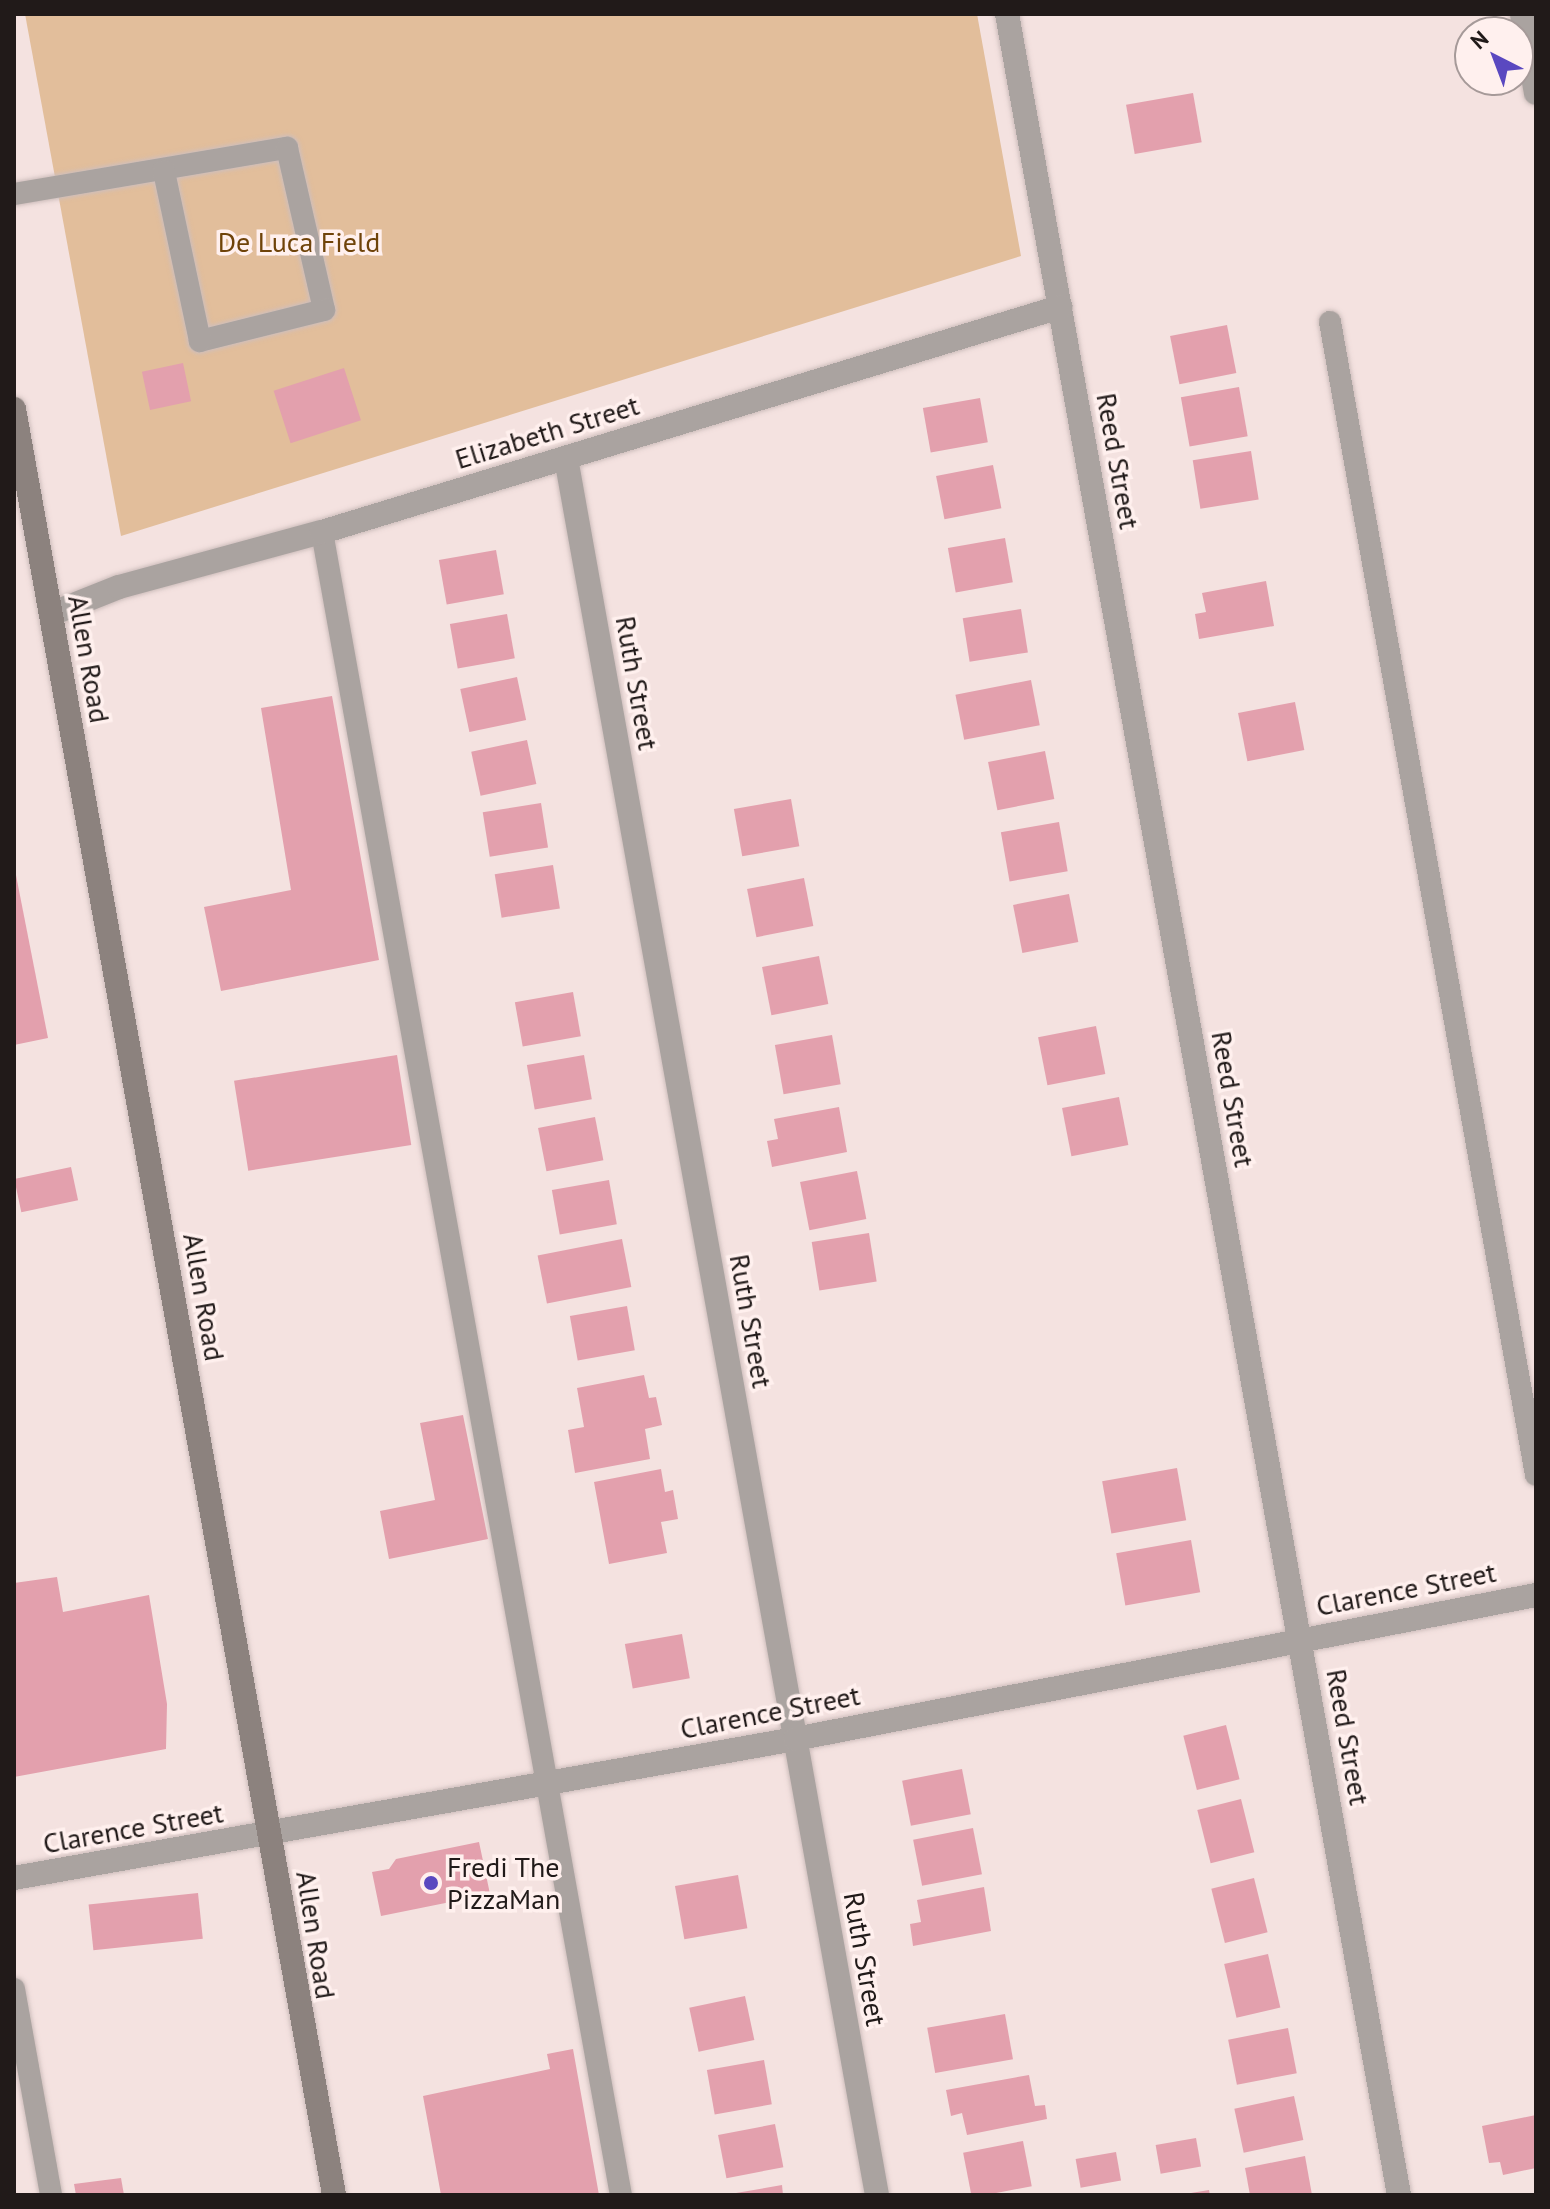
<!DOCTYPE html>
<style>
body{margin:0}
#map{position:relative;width:1550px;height:2209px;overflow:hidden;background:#f4e2e0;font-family:"PT Sans",sans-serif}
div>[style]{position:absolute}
.green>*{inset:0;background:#e2be9b}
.building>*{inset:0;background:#e3a0ad;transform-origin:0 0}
.roads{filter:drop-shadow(0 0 2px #cebebc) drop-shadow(0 0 2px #cebebc)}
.service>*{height:22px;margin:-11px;padding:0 11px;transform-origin:11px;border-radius:11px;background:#aaa3a0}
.minor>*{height:24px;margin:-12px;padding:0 12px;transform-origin:12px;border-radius:12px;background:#aaa3a0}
.secondary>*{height:24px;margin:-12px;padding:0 12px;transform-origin:12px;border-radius:12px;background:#8c827e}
.dots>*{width:22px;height:22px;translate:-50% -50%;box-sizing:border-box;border:4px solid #fff0ee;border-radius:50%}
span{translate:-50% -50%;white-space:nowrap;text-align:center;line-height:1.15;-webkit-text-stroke:7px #fff0ee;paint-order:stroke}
.park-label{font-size:28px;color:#6f4309}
.street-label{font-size:28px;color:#211a19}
.poi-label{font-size:28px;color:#211a19}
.left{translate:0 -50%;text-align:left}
.frame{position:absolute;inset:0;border:16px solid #211a19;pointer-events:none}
.north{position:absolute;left:1454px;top:16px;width:80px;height:80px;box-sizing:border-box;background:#fff0ee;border:2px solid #a69a99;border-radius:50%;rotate:318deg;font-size:22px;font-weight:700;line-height:32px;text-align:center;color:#211a19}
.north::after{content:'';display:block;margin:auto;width:28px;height:36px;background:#5a48c0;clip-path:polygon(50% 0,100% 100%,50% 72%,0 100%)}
</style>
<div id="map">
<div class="green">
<i style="clip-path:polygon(25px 14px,977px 14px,1021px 256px,121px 536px)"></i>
</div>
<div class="building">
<i style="left:1193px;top:93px;width:50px;height:68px;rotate:80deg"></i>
<i style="left:1227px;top:325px;width:49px;height:58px;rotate:79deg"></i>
<i style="left:183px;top:363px;width:39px;height:42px;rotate:78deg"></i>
<i style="left:344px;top:368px;width:55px;height:74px;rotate:72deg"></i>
<i style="left:1239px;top:387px;width:50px;height:59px;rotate:80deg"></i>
<i style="left:980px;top:398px;width:45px;height:58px;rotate:80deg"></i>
<i style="left:1251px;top:451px;width:49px;height:59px;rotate:81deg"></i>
<i style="left:993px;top:465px;width:44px;height:58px;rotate:79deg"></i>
<i style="left:1005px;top:538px;width:45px;height:58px;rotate:80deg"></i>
<i style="left:496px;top:550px;width:45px;height:58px;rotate:80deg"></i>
<i style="clip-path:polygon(1266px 581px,1274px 626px,1199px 639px,1195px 614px,1206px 612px,1202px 593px)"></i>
<i style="left:1021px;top:609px;width:44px;height:59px;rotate:81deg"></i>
<i style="left:507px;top:614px;width:45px;height:58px;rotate:80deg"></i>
<i style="left:517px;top:677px;width:44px;height:58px;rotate:78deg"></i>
<i style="left:1031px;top:680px;width:46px;height:77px;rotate:79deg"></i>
<i style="clip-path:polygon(332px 696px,379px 960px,221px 991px,204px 907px,291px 890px,261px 708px)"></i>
<i style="left:1295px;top:702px;width:49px;height:58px;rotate:79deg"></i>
<i style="left:527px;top:740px;width:45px;height:57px;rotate:78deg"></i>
<i style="left:1045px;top:751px;width:49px;height:58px;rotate:79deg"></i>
<i style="left:791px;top:799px;width:48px;height:58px;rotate:80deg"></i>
<i style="left:541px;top:803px;width:45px;height:59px;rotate:81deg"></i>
<i style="left:1059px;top:822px;width:50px;height:59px;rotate:80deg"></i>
<i style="clip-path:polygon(14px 865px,48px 1038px,14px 1045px)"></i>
<i style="left:553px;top:865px;width:44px;height:59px;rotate:81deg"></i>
<i style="left:804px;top:878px;width:49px;height:58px;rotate:79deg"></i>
<i style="left:1069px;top:894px;width:49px;height:57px;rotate:79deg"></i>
<i style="left:819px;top:956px;width:49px;height:58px;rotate:79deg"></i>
<i style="left:573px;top:992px;width:45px;height:59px;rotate:80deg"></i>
<i style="left:1096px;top:1026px;width:49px;height:59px;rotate:79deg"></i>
<i style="left:832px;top:1035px;width:50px;height:58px;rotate:80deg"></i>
<i style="left:397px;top:1055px;width:91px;height:165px;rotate:81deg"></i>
<i style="left:584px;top:1055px;width:45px;height:58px;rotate:80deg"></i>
<i style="left:1119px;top:1097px;width:49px;height:58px;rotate:79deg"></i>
<i style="clip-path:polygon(839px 1107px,847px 1152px,772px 1167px,767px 1141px,778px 1139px,774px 1119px)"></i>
<i style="left:595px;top:1117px;width:44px;height:58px;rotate:79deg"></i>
<i style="left:71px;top:1167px;width:34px;height:58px;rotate:78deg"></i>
<i style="left:857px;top:1171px;width:49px;height:58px;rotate:79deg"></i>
<i style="left:609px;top:1180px;width:45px;height:58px;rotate:80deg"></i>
<i style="left:869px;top:1233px;width:49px;height:58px;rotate:81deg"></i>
<i style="left:622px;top:1239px;width:49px;height:86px;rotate:79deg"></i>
<i style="left:627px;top:1306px;width:45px;height:58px;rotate:80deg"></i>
<i style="clip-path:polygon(644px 1375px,649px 1398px,656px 1397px,662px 1425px,645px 1429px,650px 1459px,575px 1473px,568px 1430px,584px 1427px,577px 1388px)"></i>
<i style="clip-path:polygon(463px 1415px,488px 1539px,389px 1559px,380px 1511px,435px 1500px,420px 1423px)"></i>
<i style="left:1177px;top:1468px;width:53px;height:76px;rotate:80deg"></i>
<i style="clip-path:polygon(661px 1469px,665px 1492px,673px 1490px,678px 1519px,661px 1522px,667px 1553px,609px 1564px,594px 1482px)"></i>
<i style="left:1191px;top:1540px;width:53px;height:76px;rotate:80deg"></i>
<i style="clip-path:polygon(57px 1577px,63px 1612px,149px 1595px,167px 1704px,166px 1749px,14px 1777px,14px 1583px)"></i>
<i style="left:682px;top:1634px;width:45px;height:58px;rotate:80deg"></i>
<i style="left:1226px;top:1725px;width:56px;height:44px;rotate:76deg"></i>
<i style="left:962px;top:1769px;width:46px;height:61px;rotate:79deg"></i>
<i style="left:1241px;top:1799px;width:55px;height:45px;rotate:76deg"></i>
<i style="left:973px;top:1828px;width:47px;height:61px;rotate:79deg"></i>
<i style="clip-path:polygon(479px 1842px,490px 1894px,381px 1916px,372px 1872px,389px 1869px,396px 1859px)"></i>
<i style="left:738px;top:1875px;width:54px;height:64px;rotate:80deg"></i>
<i style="left:1254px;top:1878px;width:56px;height:44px;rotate:76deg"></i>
<i style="clip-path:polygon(984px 1887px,991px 1931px,913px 1946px,910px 1924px,921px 1922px,917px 1900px)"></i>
<i style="left:198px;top:1893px;width:46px;height:110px;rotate:84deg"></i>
<i style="left:1268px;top:1954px;width:55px;height:45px;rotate:77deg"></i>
<i style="left:745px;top:1996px;width:45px;height:57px;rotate:78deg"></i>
<i style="left:1005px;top:2014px;width:46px;height:79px;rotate:80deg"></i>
<i style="left:1288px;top:2028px;width:46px;height:61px;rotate:79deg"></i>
<i style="clip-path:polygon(573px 2049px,599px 2195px,441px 2195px,423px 2096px,550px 2069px,547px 2054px)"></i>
<i style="left:764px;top:2060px;width:45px;height:58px;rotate:80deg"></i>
<i style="clip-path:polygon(1029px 2075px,1035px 2106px,1045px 2105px,1047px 2119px,967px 2135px,962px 2113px,951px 2116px,946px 2090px)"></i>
<i style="left:1294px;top:2096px;width:45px;height:61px;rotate:78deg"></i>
<i style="clip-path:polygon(1536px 2115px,1536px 2168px,1503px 2175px,1500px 2162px,1489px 2163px,1482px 2126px)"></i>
<i style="left:775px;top:2124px;width:44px;height:58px;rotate:79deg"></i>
<i style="left:1196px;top:2138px;width:29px;height:41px;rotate:80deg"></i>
<i style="left:1023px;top:2141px;width:46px;height:61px;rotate:79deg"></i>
<i style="left:1116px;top:2152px;width:29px;height:41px;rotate:80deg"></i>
<i style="clip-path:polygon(1305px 2156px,1312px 2195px,1250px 2195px,1245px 2168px)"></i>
<i style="clip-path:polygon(121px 2178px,124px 2195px,76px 2195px,74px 2184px)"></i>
<i style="clip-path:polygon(782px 2185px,783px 2195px,736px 2195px,736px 2193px)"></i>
<i style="clip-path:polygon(1209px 2190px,1210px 2195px,1191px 2195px,1191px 2193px)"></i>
</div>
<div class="roads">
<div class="service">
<i style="left:14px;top:194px;width:277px;rotate:-9.6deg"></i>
<i style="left:287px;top:148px;width:166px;rotate:77.1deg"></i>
<i style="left:324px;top:310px;width:128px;rotate:166deg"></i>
<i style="left:200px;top:341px;width:174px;rotate:-102deg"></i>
<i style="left:1330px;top:322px;width:1171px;rotate:79.87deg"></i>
<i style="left:322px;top:532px;width:1690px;rotate:79.81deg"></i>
<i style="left:14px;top:1989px;width:209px;rotate:79.8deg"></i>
</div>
<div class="minor">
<i style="left:1007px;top:14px;width:2216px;rotate:79.81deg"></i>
<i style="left:1522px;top:14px;width:80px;rotate:80deg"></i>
<i style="left:566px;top:458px;width:1765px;rotate:79.85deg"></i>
<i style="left:51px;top:614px;width:73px;rotate:-21.7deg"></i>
<i style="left:119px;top:587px;width:210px;rotate:-15.2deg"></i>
<i style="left:322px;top:532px;width:772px;rotate:-16.96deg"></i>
<i style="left:14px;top:1878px;width:793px;rotate:-10.09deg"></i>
<i style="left:795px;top:1739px;width:755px;rotate:-11deg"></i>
</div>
<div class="secondary">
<i style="left:14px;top:409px;width:1814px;rotate:79.84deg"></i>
</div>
</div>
<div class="dots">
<i style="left:431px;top:1883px;background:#5a48c0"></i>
</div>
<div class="park-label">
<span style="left:299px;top:242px">De Luca Field</span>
</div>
<div class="street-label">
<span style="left:547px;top:432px;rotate:-17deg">Elizabeth Street</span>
<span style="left:1118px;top:461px;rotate:80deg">Reed Street</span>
<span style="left:89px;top:659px;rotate:80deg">Allen Road</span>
<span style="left:637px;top:683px;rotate:80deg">Ruth Street</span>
<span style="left:1233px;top:1099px;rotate:80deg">Reed Street</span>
<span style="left:204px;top:1297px;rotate:80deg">Allen Road</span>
<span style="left:751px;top:1321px;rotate:80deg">Ruth Street</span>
<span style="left:1406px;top:1589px;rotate:-11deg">Clarence Street</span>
<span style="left:770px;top:1712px;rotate:-11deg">Clarence Street</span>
<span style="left:1348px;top:1737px;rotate:80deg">Reed Street</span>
<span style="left:133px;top:1828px;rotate:-10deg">Clarence Street</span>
<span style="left:316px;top:1935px;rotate:81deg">Allen Road</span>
<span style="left:865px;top:1959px;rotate:80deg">Ruth Street</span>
</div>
<div class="poi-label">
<span class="left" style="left:447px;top:1883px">Fredi The<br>PizzaMan</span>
</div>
<div class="frame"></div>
<div class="north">N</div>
</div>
